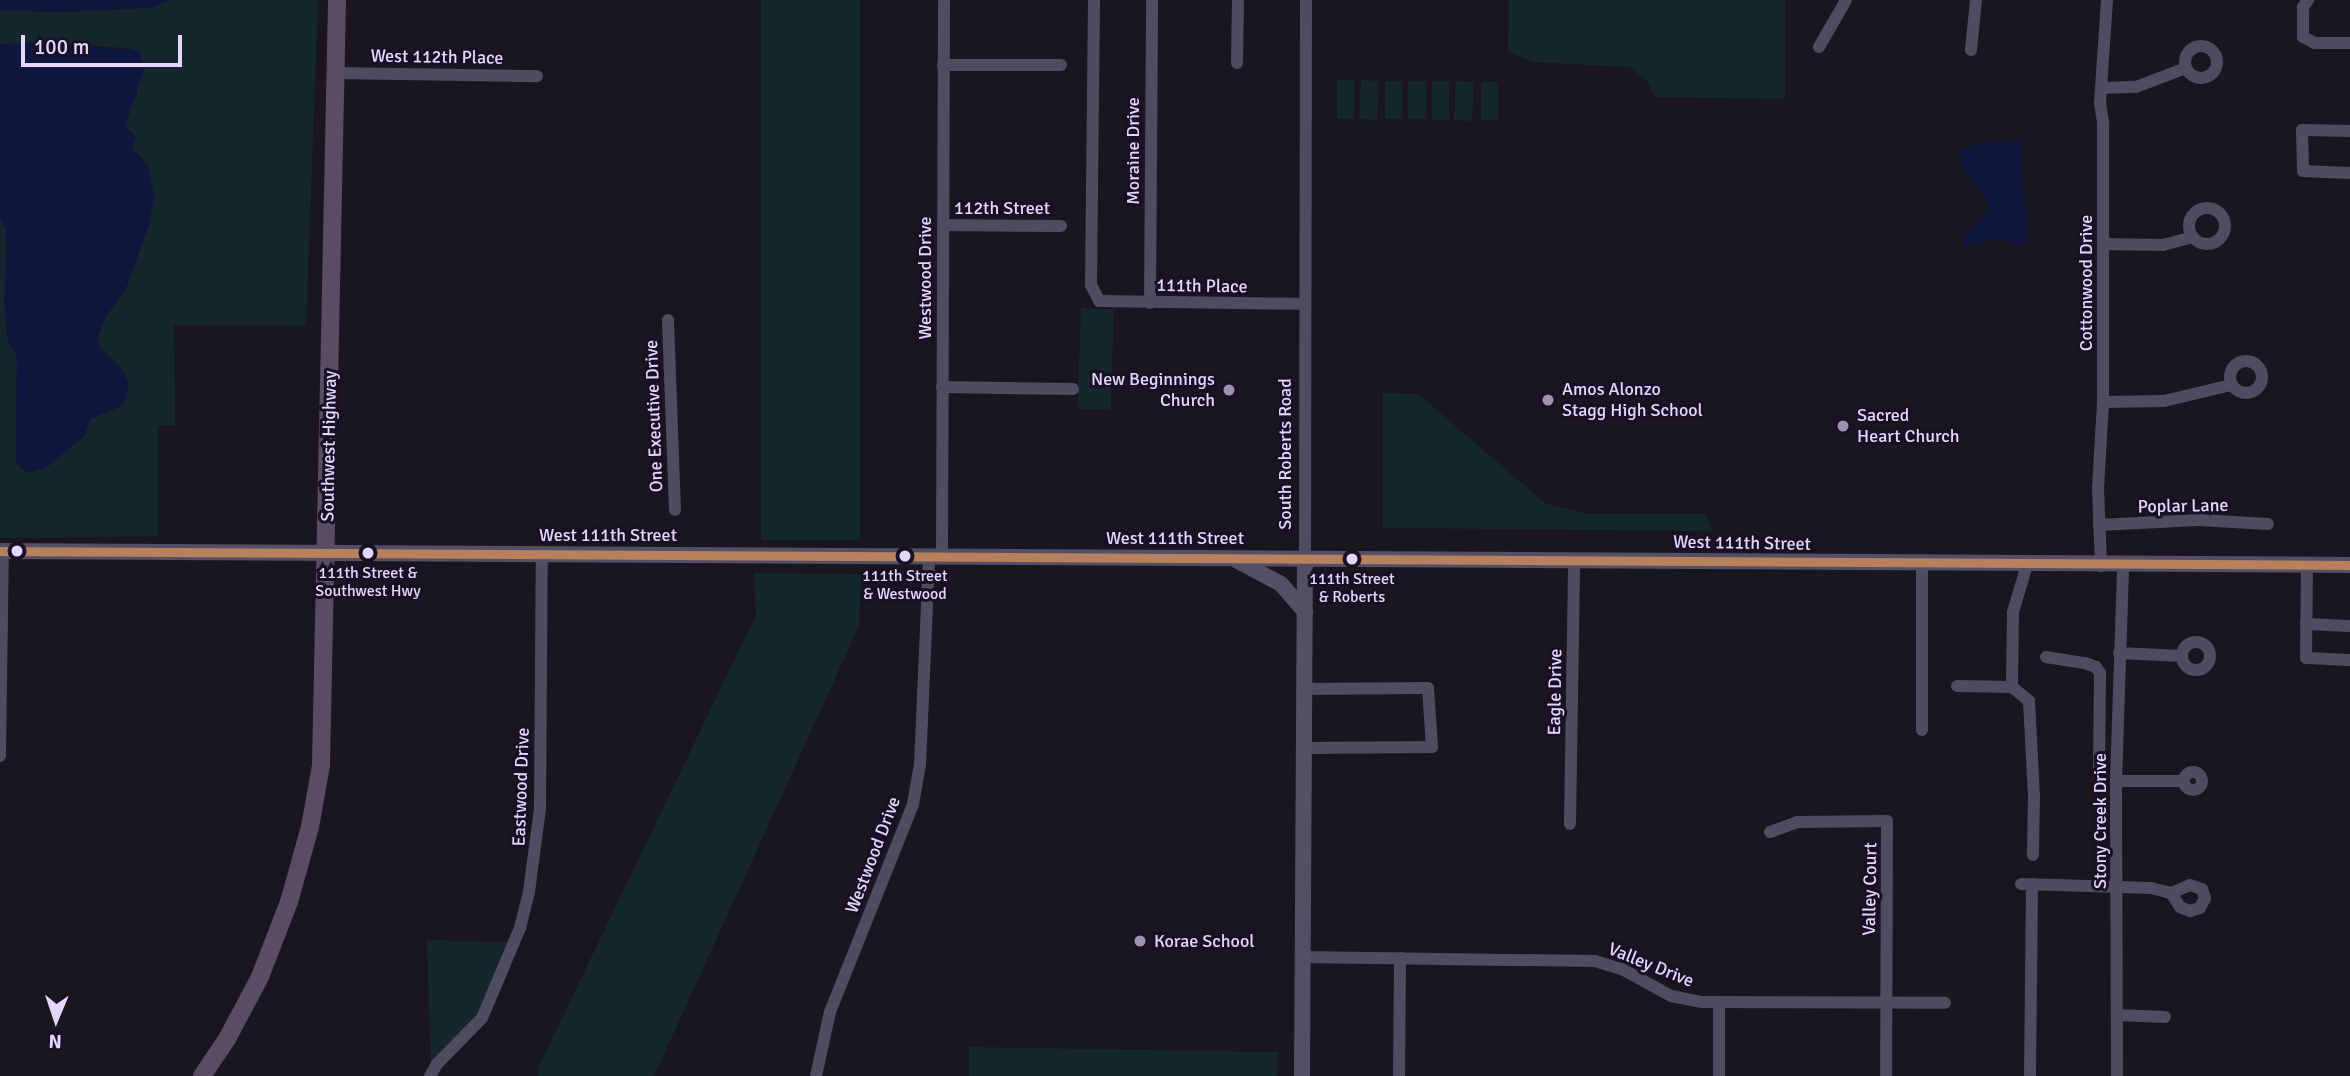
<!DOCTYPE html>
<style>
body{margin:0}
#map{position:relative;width:2350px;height:1076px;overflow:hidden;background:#191620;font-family:Signika,sans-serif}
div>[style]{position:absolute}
.green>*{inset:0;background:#15272c;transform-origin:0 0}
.water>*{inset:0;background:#0f163d}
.street>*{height:12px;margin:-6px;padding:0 6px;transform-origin:6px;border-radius:6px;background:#4f4b60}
.street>.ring{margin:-6px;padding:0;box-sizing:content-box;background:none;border:12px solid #4f4b60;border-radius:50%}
.secondary>*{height:16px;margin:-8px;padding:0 8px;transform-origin:8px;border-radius:8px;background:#544e66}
.primary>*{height:18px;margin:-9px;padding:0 9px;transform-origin:9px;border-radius:9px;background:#594c64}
.bus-1>*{height:9px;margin:-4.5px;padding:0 4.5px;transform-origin:4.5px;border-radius:4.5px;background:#b6815c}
.dots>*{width:19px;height:19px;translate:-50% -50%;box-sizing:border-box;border:4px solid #181125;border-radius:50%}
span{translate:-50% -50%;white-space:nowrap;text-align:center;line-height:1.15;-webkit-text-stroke:6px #181125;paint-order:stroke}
.bus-label{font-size:16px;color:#e3d7fc}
.street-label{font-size:18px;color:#e3d7fc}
.poi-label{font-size:18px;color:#e3d7fc}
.right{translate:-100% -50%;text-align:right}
.left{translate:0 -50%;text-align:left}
.north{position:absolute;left:21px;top:985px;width:70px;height:70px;-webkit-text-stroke:5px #181125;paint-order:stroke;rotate:182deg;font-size:19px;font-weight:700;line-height:28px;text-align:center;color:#e3d7fc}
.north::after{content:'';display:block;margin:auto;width:24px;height:32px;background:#e3d7fc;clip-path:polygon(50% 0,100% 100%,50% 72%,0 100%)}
.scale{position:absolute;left:21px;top:35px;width:161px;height:32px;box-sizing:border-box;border:4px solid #e3d7fc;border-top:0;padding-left:9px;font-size:21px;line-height:24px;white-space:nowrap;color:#e3d7fc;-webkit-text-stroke:5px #181125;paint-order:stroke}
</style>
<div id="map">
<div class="green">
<i style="clip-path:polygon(171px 0,318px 0,306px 326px,174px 325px,175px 425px,158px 426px,158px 536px,0 538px,0 218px,6px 230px,6px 332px,17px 356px,16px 461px,21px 469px,31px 472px,47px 467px,85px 435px,90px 419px,119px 407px,129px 383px,121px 368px,99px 346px,97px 338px,105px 318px,126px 288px,149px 225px,154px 195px,142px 157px,132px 149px,132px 134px,125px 126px,130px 105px,137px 96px,134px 49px,60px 43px,0 44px,0 10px,59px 12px,132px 9px,152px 7px)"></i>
<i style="left:761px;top:0;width:99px;height:540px"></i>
<i style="clip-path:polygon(1509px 0,1785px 0,1785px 99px,1655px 97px,1646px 80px,1629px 67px,1533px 62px,1508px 52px)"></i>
<i style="left:1337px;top:80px;width:17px;height:39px"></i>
<i style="left:1361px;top:80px;width:18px;height:39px;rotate:3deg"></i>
<i style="left:1385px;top:81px;width:17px;height:38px"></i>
<i style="left:1408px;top:81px;width:18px;height:38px"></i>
<i style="left:1432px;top:81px;width:17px;height:39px"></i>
<i style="left:1456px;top:81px;width:18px;height:39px;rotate:3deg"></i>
<i style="left:1481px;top:82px;width:17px;height:38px"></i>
<i style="left:1081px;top:308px;width:33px;height:101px;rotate:2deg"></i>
<i style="clip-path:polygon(1383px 393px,1418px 394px,1545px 503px,1589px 514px,1706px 514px,1712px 531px,1383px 528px)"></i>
<i style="clip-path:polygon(754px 573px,861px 574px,859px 626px,654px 1076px,538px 1076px,538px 1068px,756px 615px)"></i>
<i style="clip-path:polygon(427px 940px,514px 942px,491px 1001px,431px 1072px)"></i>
<i style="clip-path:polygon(969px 1047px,1278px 1052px,1277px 1076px,969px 1076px)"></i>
</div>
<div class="water">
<i style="clip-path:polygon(0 0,171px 0,152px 7px,59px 12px,0 10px)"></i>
<i style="clip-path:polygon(60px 43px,140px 51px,144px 69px,125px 126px,136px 137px,132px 149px,148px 166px,154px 195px,149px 225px,126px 288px,105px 318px,97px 338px,99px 346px,121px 368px,129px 383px,125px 401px,119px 407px,90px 419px,85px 435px,47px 467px,27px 472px,16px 461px,17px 357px,8px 341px,4px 302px,7px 251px,6px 230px,0 218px,0 44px)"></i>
<i style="clip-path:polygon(2022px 140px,2022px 184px,2028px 222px,2026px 244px,2019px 245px,1998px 239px,1963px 246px,1963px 239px,1988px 212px,1989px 205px,1962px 164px,1958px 150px,1979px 143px)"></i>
</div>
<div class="street">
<i style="left:1094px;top:0;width:285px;rotate:90.6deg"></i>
<i style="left:1091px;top:285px;width:18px;rotate:63deg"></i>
<i style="left:1099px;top:301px;width:205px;rotate:0.8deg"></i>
<i style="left:2308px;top:0;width:9px;rotate:126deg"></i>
<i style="left:2303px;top:7px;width:30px;rotate:90deg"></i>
<i style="left:2303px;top:37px;width:13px;rotate:27deg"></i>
<i style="left:2315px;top:43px;width:35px"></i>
<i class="ring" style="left:2185px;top:46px;width:20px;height:20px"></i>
<i style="left:1819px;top:47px;width:54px;rotate:-60.1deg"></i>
<i style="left:1971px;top:50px;width:50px;rotate:-84.3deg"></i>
<i style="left:1237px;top:63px;width:63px;rotate:-89.1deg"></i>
<i style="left:943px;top:65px;width:118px"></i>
<i style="left:336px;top:73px;width:201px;rotate:0.9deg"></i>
<i style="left:2101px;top:88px;width:35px;rotate:-2deg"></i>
<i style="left:2136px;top:87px;width:53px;rotate:-20.8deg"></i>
<i style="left:2350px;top:131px;width:48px;rotate:-178.8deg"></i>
<i style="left:2302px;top:130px;width:41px;rotate:88.6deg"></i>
<i style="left:2303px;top:171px;width:47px;rotate:2.4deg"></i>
<i class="ring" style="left:2189px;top:208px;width:24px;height:24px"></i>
<i style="left:943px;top:225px;width:118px;rotate:0.5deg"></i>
<i style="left:2103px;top:244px;width:60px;rotate:1deg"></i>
<i style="left:2163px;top:245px;width:31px;rotate:-15deg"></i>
<i style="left:1150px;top:303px;width:303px;rotate:-89.6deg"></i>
<i style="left:668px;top:320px;width:190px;rotate:87.9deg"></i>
<i class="ring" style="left:2230px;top:361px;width:20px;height:20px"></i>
<i style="left:942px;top:387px;width:131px;rotate:0.9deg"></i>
<i style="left:2103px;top:402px;width:61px;rotate:-0.9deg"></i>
<i style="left:2164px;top:401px;width:69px;rotate:-13.4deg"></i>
<i style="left:2099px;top:525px;width:100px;rotate:-2.9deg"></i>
<i style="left:2199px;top:520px;width:69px;rotate:3.3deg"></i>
<i style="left:942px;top:556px;width:556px;rotate:-89.79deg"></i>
<i style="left:1305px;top:558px;width:558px;rotate:-89.9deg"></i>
<i style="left:2027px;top:565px;width:49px;rotate:106.6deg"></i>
<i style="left:2013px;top:612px;width:75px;rotate:90.8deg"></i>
<i style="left:2012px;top:687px;width:22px;rotate:39deg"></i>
<i style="left:2029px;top:701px;width:94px;rotate:87deg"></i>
<i style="left:2034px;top:795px;width:60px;rotate:91deg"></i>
<i style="left:2307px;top:565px;width:93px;rotate:90.6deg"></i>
<i style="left:2306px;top:658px;width:44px;rotate:2.6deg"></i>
<i style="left:2101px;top:566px;width:77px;rotate:-92.2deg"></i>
<i style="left:2098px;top:489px;width:87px;rotate:-86.7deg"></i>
<i style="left:2103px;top:402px;width:280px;rotate:-90deg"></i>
<i style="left:2103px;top:122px;width:19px;rotate:-99deg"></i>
<i style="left:2100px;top:103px;width:103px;rotate:-86.1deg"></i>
<i style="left:2306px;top:624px;width:44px;rotate:2.6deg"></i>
<i class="ring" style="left:2182px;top:642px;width:16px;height:16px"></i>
<i style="left:2119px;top:653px;width:63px;rotate:2.7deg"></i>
<i style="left:2046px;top:657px;width:39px;rotate:9deg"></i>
<i style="left:2085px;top:663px;width:12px;rotate:20deg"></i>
<i style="left:2096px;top:667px;width:7px;rotate:56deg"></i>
<i style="left:2100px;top:673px;width:95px;rotate:90.6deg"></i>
<i style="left:1957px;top:686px;width:55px;rotate:1deg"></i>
<i style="left:1922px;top:730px;width:166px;rotate:-90deg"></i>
<i style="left:1303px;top:748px;width:129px;rotate:-0.4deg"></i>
<i style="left:1432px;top:747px;width:59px;rotate:-93.9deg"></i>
<i style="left:1428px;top:688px;width:124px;rotate:179.5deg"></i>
<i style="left:0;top:756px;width:205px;rotate:-89.2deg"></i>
<i class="ring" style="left:2184px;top:772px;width:6px;height:6px"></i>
<i style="left:2116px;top:781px;width:67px"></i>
<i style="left:1570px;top:824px;width:264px;rotate:-89.1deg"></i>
<i style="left:1770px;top:832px;width:29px;rotate:-20deg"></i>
<i style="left:1797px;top:822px;width:90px;rotate:-0.6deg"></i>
<i style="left:1887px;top:821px;width:255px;rotate:90.2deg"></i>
<i style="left:2021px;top:884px;width:130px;rotate:1.8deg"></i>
<i style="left:2151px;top:888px;width:21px;rotate:14deg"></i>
<i style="left:2171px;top:893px;width:17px;rotate:57deg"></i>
<i style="left:2180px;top:907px;width:11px;rotate:22deg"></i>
<i style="left:2190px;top:911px;width:10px;rotate:-17deg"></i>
<i style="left:2200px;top:908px;width:11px;rotate:-63deg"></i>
<i style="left:2205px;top:898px;width:9px;rotate:-108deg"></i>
<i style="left:2202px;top:889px;width:13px;rotate:-162deg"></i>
<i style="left:2190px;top:885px;width:21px;rotate:157deg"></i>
<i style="left:1302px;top:957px;width:293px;rotate:0.8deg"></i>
<i style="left:1595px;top:961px;width:28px;rotate:17deg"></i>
<i style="left:1622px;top:969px;width:56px;rotate:28.9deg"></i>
<i style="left:1671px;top:996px;width:33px;rotate:11deg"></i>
<i style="left:1703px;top:1002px;width:242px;rotate:0.2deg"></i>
<i style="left:2117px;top:1015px;width:48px;rotate:2.4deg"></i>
<i style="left:430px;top:1076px;width:14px;rotate:-60deg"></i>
<i style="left:437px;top:1064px;width:64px;rotate:-45.6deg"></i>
<i style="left:482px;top:1018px;width:98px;rotate:-67.1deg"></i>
<i style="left:520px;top:928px;width:37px;rotate:-76deg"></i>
<i style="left:529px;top:892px;width:84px;rotate:-82.5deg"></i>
<i style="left:540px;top:809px;width:255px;rotate:-89.6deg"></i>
<i style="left:816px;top:1076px;width:66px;rotate:-77.7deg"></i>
<i style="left:830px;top:1012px;width:224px;rotate:-68.2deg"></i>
<i style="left:913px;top:804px;width:40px;rotate:-80deg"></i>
<i style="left:920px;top:765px;width:209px;rotate:-87.5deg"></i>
<i style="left:1399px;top:1076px;width:118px;rotate:-89.5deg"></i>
<i style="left:1719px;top:1076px;width:74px;rotate:-90deg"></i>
<i style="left:2030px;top:1076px;width:192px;rotate:-89.4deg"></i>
<i style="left:2117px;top:1076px;width:295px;rotate:-90.2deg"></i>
<i style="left:2116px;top:781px;width:215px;rotate:-88.1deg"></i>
</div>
<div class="secondary">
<i style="left:0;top:551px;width:2350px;rotate:0.34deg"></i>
<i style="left:1236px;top:560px;width:51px;rotate:28.1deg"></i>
<i style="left:1281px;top:584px;width:37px;rotate:49deg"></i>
<i style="left:1302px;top:1076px;width:518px;rotate:-89.67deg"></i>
</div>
<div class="primary">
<i style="left:202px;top:1076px;width:45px;rotate:-56deg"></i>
<i style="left:227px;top:1039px;width:70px;rotate:-62deg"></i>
<i style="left:260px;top:977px;width:80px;rotate:-68.9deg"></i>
<i style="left:289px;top:902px;width:78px;rotate:-74.4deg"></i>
<i style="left:310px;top:827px;width:63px;rotate:-79.9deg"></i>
<i style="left:321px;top:765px;width:765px;rotate:-88.8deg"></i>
</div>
<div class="bus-1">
<i style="left:0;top:551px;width:2350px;rotate:0.34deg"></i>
</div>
<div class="dots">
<i style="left:1229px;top:390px;background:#9c93af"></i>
<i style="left:1548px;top:400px;background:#9c93af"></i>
<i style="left:1843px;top:426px;background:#9c93af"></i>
<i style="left:17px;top:551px;background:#e3d7fc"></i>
<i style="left:368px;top:553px;background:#e3d7fc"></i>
<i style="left:905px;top:556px;background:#e3d7fc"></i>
<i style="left:1352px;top:559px;background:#e3d7fc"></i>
<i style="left:1140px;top:941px;background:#9c93af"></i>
</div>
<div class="bus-label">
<span style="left:368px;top:582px">111th Street &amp;<br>Southwest Hwy</span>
<span style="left:905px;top:585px">111th Street<br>&amp; Westwood</span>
<span style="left:1352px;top:588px">111th Street<br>&amp; Roberts</span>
</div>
<div class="street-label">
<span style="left:437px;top:57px;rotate:1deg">West 112th Place</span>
<span style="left:1133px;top:151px;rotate:-90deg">Moraine Drive</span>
<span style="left:1002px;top:208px">112th Street</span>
<span style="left:925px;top:278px;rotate:-90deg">Westwood Drive</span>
<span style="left:2086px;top:283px;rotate:-90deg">Cottonwood Drive</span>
<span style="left:1202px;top:286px;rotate:1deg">111th Place</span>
<span style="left:654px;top:416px;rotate:-92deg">One Executive Drive</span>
<span style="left:329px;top:446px;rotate:-89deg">Southwest Highway</span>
<span style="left:1285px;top:454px;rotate:-90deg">South Roberts Road</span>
<span style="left:2183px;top:506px;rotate:-1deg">Poplar Lane</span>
<span style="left:608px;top:535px">West 111th Street</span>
<span style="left:1175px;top:538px">West 111th Street</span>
<span style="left:1742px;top:543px;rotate:1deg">West 111th Street</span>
<span style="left:1555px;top:692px;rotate:-89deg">Eagle Drive</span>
<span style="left:521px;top:787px;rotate:-88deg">Eastwood Drive</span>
<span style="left:2100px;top:821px;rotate:-90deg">Stony Creek Drive</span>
<span style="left:873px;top:855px;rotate:-69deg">Westwood Drive</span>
<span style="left:1870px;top:889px;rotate:-89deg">Valley Court</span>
<span style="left:1651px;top:965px;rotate:22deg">Valley Drive</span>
</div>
<div class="poi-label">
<span class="right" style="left:1215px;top:390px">New Beginnings<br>Church</span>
<span class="left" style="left:1562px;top:400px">Amos Alonzo<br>Stagg High School</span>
<span class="left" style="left:1857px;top:426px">Sacred<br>Heart Church</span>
<span class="left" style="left:1154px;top:941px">Korae School</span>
</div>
<div class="north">N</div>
<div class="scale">100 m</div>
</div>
